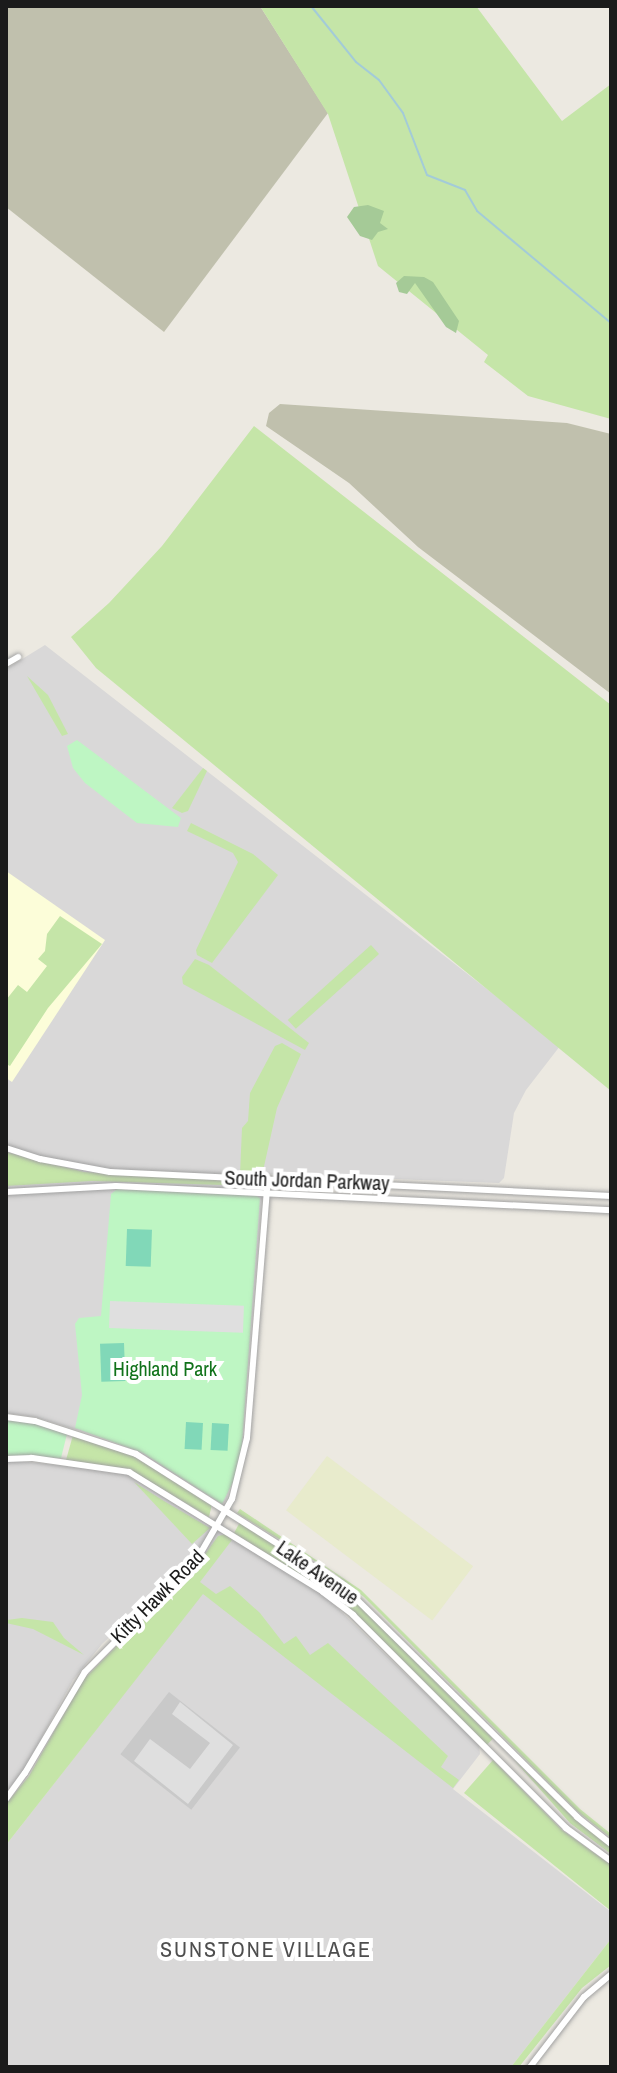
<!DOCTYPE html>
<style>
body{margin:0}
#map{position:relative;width:617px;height:2073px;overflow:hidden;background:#ece9e1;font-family:"Archivo Narrow",sans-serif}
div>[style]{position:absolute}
.residential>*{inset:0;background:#d9d8d8}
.education>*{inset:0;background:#fcfdd9}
.religious>*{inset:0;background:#c9c9c9;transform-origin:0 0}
.construction>*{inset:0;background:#c0c0ad}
.farmland>*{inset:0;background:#e8ebcc;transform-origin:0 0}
.grass>*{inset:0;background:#c5e5a8;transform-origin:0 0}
.forest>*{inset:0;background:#a5ca97}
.park>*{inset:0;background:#bef6c3}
.pitch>*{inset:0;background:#81d8b8;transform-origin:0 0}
.parking>*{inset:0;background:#dfdfdf;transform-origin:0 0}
.stream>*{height:2px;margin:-1px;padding:0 1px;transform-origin:1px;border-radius:1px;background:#a3cbd8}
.roads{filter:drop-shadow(0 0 2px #a2a2a2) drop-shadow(0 0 2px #a2a2a2)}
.minor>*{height:6px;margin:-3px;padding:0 3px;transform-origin:3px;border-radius:3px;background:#fff}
span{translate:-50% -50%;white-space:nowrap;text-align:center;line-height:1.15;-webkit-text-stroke:8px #fff;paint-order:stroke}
.street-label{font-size:20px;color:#1b1b1b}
.park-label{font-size:20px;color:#10721a}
.neighbourhood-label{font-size:22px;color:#4e4e4e;letter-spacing:2px}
.frame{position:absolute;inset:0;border:8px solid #1b1b1b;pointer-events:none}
</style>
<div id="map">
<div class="residential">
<i style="clip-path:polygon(45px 645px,560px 1046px,526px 1090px,514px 1113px,504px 1178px,499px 1183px,264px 1174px,242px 1445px,226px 1501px,222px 1504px,129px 1446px,35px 1417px,6px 1413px,6px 669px)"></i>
<i style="clip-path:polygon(8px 1460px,125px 1472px,325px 1596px,479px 1745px,480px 1754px,453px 1789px,611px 1912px,611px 1939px,511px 2067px,6px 2067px,6px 1845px,202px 1594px,177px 1573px,102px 1644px,73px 1680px,25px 1768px,6px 1793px)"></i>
</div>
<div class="education">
<i style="clip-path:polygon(6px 871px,105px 940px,12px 1082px,6px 1078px)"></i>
</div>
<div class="religious">
<i style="left:169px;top:1692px;width:90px;height:79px;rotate:38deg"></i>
</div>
<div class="construction">
<i style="clip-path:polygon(6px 6px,260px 6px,328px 113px,164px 332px,6px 207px)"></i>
<i style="clip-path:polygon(280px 404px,567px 423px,611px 434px,611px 694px,418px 547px,349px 483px,266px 426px,269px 413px)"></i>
</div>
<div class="farmland">
<i style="left:327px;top:1456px;width:183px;height:68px;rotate:37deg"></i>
</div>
<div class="grass">
<i style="clip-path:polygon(260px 6px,476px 6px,562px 121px,611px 84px,611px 419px,528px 396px,484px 362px,488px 355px,378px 266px,328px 114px)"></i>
<i style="clip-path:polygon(254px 426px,611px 705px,611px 1091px,96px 668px,71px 637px,109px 603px,162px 546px)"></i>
<i style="clip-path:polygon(27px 676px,48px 695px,68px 734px,62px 736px)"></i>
<i style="clip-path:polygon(203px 768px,207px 771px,188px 811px,182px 813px,172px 808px)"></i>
<i style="clip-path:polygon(191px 823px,253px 854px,278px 875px,212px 963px,197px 955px,196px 950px,238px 862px,233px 853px,187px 831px)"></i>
<i style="clip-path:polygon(60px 916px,102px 944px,48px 1008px,10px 1066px,6px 1064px,6px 1000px,18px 985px,27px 992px,47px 966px,38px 959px,45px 951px,47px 934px)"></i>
<i style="left:371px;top:945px;width:12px;height:112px;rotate:48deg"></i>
<i style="clip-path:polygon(195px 959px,209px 965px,309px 1043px,305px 1050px,183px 984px,182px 977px)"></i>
<i style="clip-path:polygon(282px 1043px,301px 1054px,277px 1108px,263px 1171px,258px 1175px,240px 1174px,242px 1128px,248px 1121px,250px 1093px,275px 1046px)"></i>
<i style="clip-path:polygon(6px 1152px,84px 1172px,257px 1182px,256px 1186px,92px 1181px,6px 1186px)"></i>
<i style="clip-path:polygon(73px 1435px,130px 1454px,212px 1504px,209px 1517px,132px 1471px,66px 1460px)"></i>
<i style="clip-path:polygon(134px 1482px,164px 1501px,210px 1528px,192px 1544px)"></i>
<i style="clip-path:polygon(240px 1509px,361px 1590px,580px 1809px,611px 1834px,611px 1838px,577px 1811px,364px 1597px,334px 1573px,237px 1513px)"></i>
<i style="clip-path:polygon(240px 1522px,329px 1579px,343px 1591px,336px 1597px,234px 1533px)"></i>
<i style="clip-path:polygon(226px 1534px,232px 1540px,200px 1582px,216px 1594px,230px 1586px,260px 1613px,284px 1644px,296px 1636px,310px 1655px,328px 1643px,448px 1756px,441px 1767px,459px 1780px,453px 1788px,203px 1594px,6px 1845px,6px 1804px,29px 1776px,83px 1680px,198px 1564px,218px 1536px)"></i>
<i style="left:350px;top:1596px;width:202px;height:10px;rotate:45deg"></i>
<i style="clip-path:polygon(22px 1618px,53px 1622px,64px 1638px,84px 1655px,33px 1629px,6px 1623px,7px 1620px)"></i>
<i style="clip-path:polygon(513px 1759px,579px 1823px,611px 1846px,611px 1854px,570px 1823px)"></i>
<i style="clip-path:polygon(493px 1760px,562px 1830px,611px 1865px,611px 1911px,464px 1793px)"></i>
<i style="clip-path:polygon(611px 1939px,611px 1965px,582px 1988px,519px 2067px,511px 2067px)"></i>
</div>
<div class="forest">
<i style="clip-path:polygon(368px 205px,384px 211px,380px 223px,388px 229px,378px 232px,372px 240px,360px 236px,347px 217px,354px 207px)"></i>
<i style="clip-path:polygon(404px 276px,424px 277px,433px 282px,459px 321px,456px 333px,446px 327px,415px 283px,407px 294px,399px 292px,396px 283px)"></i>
</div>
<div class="park">
<i style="clip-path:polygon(77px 740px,181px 818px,178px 827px,137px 823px,85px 783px,73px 768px,67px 746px)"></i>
<i style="clip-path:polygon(117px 1189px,255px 1195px,260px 1198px,242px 1445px,234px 1480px,222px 1504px,143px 1453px,75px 1428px,82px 1395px,75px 1324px,79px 1318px,101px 1316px,111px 1194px)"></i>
<i style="clip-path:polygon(6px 1419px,30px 1422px,67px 1434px,61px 1458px,6px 1457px)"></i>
</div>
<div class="pitch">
<i style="left:127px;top:1229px;width:25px;height:37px;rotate:2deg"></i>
<i style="left:124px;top:1343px;width:38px;height:24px;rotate:88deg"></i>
<i style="left:186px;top:1422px;width:17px;height:27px;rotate:3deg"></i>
<i style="left:212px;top:1423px;width:17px;height:27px;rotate:3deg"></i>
</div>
<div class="parking">
<i style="left:110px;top:1301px;width:134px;height:27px;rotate:2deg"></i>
<i style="clip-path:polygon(180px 1702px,233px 1745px,188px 1804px,134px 1761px,150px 1739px,190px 1769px,210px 1743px,172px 1714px)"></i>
</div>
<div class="stream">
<i style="left:311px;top:6px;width:72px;rotate:51.2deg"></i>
<i style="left:356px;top:62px;width:29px;rotate:38deg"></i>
<i style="left:379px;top:80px;width:41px;rotate:54deg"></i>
<i style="left:403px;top:113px;width:66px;rotate:68.8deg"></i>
<i style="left:427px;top:175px;width:41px;rotate:21.5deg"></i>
<i style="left:465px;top:190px;width:24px;rotate:60deg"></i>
<i style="left:477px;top:211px;width:175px;rotate:39.9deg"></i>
</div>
<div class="roads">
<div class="minor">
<i style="left:6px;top:664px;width:14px;rotate:-30deg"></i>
<i style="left:6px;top:1148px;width:36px;rotate:18deg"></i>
<i style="left:40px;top:1159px;width:71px;rotate:10.5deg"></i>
<i style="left:110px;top:1172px;width:502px;rotate:2.74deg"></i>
<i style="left:6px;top:1192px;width:110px;rotate:-3.1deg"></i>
<i style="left:116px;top:1186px;width:496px;rotate:2.8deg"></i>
<i style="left:6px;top:1417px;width:29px;rotate:8deg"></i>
<i style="left:35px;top:1421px;width:106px;rotate:18.1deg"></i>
<i style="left:136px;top:1454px;width:243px;rotate:32.4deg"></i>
<i style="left:341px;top:1584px;width:332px;rotate:44.6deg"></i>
<i style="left:577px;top:1817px;width:43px;rotate:38.5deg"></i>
<i style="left:6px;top:1459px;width:26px;rotate:-2deg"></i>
<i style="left:32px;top:1458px;width:98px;rotate:8.2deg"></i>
<i style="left:129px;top:1472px;width:228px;rotate:31.7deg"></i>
<i style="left:323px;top:1592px;width:38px;rotate:37deg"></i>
<i style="left:353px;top:1615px;width:301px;rotate:45deg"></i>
<i style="left:566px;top:1828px;width:56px;rotate:36.3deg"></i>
<i style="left:6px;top:1799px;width:32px;rotate:-54deg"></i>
<i style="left:25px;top:1773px;width:117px;rotate:-59.3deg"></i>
<i style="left:85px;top:1672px;width:157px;rotate:-45deg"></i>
<i style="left:196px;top:1561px;width:72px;rotate:-59.9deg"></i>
<i style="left:232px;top:1499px;width:63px;rotate:-76.2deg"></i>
<i style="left:247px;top:1438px;width:260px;rotate:-85.4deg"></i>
<i style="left:530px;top:2067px;width:88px;rotate:-52.4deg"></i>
<i style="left:584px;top:1997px;width:35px;rotate:-40deg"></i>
</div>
</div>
<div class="street-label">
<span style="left:307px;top:1180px;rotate:2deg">South Jordan Parkway</span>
<span style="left:318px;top:1572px;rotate:35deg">Lake Avenue</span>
<span style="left:157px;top:1596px;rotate:-45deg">Kitty Hawk Road</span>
</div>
<div class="park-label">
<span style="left:165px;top:1368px">Highland Park</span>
</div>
<div class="neighbourhood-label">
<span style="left:266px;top:1950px">SUNSTONE VILLAGE</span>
</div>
<div class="frame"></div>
</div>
